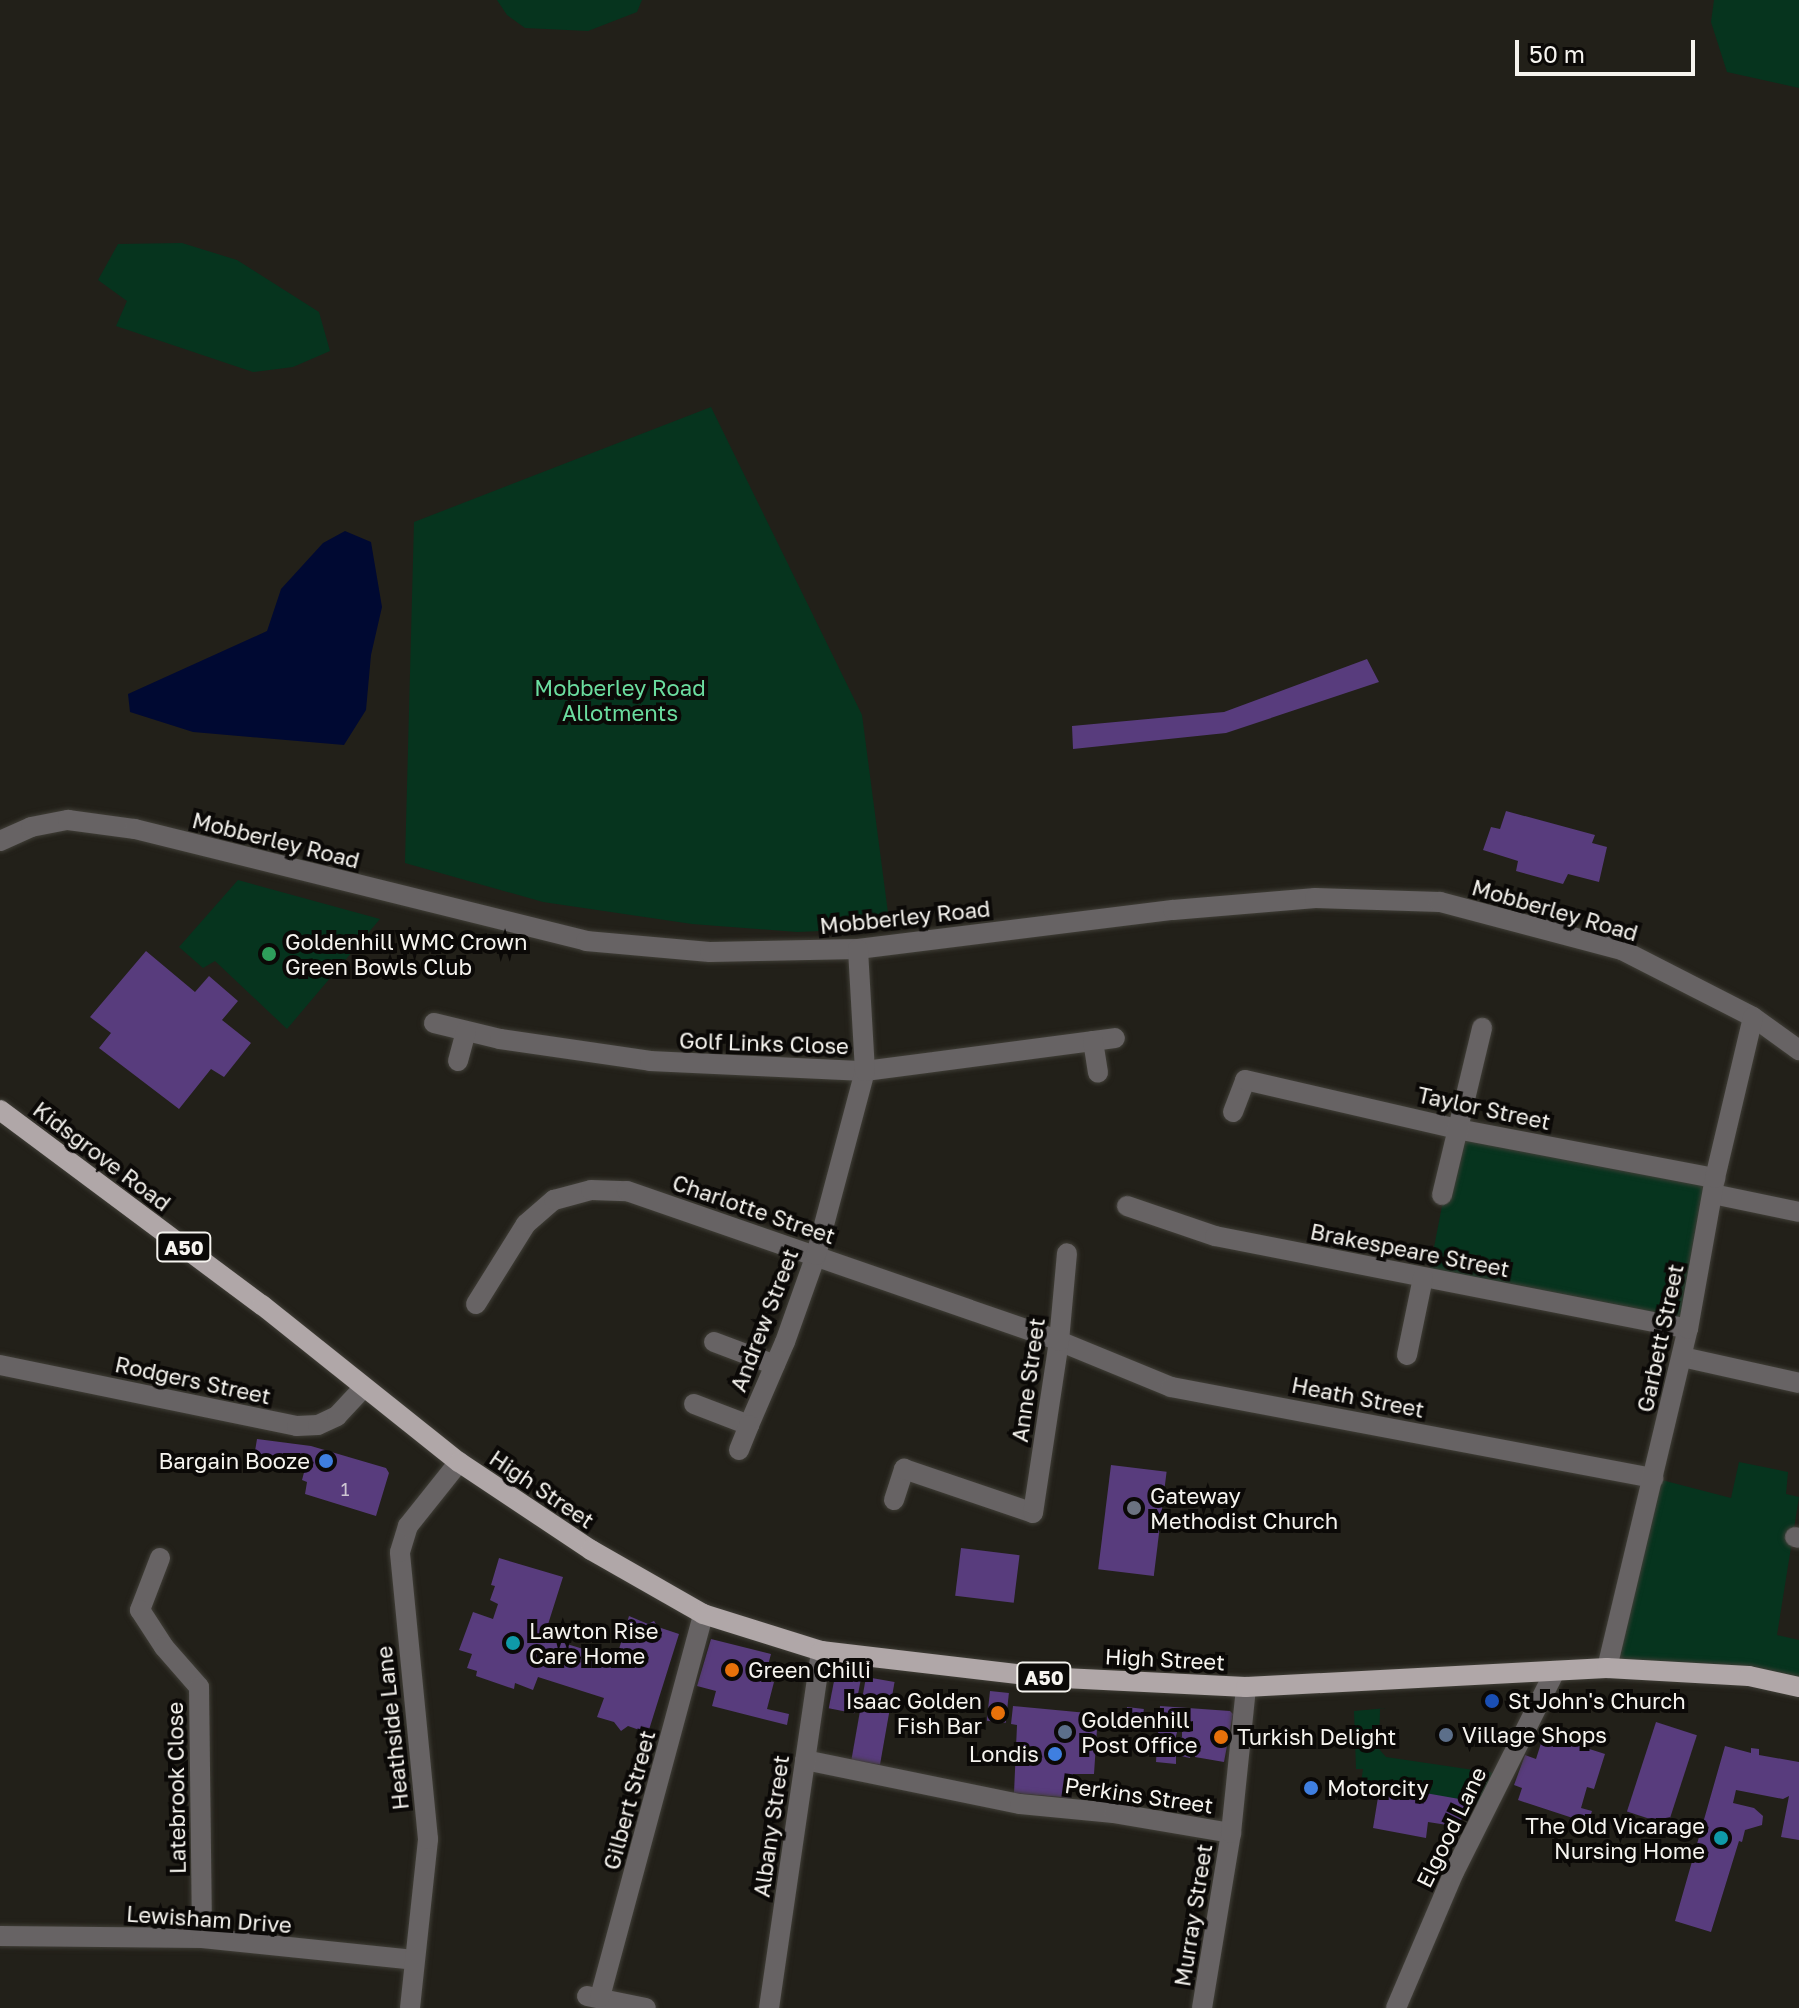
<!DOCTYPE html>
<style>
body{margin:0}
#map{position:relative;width:1799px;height:2008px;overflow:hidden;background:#222019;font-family:"Golos Text",sans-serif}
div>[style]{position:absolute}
.green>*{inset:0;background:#06341e;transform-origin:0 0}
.water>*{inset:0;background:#000932}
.building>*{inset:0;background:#583c7d;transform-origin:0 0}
.roads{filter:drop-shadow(0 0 2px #403e37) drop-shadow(0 0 2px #403e37)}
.street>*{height:20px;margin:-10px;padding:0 10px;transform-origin:10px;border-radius:10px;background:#676364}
.primary>*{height:20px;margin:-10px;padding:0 10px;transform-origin:10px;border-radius:10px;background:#b0a7a8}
.dots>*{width:22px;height:22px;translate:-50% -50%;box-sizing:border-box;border:4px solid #0b0907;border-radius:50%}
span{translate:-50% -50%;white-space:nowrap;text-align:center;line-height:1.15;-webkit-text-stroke:8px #0b0907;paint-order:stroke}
.number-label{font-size:18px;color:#cec6d2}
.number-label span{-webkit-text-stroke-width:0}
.shield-label span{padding:2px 6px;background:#0b0907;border:2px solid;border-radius:6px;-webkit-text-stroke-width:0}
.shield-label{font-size:20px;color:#f6f4ef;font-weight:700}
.park-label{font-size:22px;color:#6bdd9f}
.street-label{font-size:22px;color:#f6f4ef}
.poi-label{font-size:22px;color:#f6f4ef}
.left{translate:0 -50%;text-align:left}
.right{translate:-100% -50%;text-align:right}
.scale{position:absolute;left:1515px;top:40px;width:180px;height:36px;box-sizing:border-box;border:4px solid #f6f4ef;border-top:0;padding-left:10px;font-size:24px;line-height:28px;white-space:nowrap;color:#f6f4ef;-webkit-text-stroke:6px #0b0907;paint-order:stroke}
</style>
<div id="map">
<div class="green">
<i style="clip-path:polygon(497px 0,642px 0,637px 12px,588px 31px,525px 28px,507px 15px)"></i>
<i style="clip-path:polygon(1714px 0,1799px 0,1799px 88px,1727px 72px,1711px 22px)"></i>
<i style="clip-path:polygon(182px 243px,237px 260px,319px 312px,330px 351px,293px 367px,253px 372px,116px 326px,127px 301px,98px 280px,118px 244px)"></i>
<i style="clip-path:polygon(711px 407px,862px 715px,890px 928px,797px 932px,692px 924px,543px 902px,405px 863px,414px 522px)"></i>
<i style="clip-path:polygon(238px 880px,380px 919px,287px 1029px,215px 961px,203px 968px,179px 947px)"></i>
<i style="left:1457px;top:1129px;width:263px;height:153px;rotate:11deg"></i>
<i style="clip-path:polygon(1739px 1462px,1788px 1472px,1786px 1494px,1799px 1497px,1777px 1635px,1799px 1640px,1799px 1680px,1609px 1659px,1654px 1478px,1731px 1498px)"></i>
<i style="clip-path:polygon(1387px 1708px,1380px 1709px,1379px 1749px,1386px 1757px,1494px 1773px,1478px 1803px,1361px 1783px,1363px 1769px,1356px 1769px,1354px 1711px)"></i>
</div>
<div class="water">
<i style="clip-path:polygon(345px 531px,371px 542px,382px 607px,371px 655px,366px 710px,344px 745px,193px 732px,130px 712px,128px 694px,267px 631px,281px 589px,323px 543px)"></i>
</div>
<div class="building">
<i style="clip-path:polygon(1367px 659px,1379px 682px,1226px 733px,1073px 749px,1072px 726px,1224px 712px)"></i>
<i style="clip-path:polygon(1506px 811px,1595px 835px,1592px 843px,1607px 847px,1599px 882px,1568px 874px,1563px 884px,1516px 871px,1518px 861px,1483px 850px,1491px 827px,1500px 829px)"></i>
<i style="clip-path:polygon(146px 951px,195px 992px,209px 976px,238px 1001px,222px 1020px,251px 1043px,224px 1077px,211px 1069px,179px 1109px,99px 1048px,111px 1033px,90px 1017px)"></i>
<i style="clip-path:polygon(257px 1439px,311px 1446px,386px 1468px,389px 1473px,376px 1516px,305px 1494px,307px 1482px,302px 1480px,306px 1465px,254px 1457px)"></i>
<i style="left:1111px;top:1465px;width:56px;height:105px;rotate:7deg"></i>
<i style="left:961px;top:1548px;width:59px;height:48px;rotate:7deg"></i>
<i style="clip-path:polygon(499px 1558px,563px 1577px,544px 1637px,616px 1659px,629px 1616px,648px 1624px,654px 1621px,658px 1627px,679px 1634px,648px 1733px,628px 1726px,621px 1731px,614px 1722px,597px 1717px,604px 1698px,538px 1677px,533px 1690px,515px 1683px,514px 1689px,476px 1676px,477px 1671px,467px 1668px,472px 1654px,459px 1650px,473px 1612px,493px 1619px,498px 1604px,490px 1600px,495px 1586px,491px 1585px)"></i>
<i style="clip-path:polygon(711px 1639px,771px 1654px,764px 1680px,774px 1682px,767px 1709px,789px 1714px,787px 1725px,712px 1706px,716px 1691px,697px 1686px)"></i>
<i style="left:836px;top:1671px;width:26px;height:38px;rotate:11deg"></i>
<i style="left:866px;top:1677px;width:29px;height:84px;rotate:10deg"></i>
<i style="left:990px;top:1691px;width:19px;height:30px;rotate:6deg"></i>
<i style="clip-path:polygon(1013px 1706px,1098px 1714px,1094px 1774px,1073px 1774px,1071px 1798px,1014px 1793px,1017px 1725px,1011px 1724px)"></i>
<i style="clip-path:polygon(1160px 1706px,1230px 1711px,1233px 1714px,1224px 1762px,1195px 1757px,1197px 1739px,1193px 1739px,1190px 1758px,1176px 1755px,1178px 1738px,1182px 1737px,1182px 1725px,1179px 1725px,1171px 1754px,1176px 1755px,1176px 1764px,1156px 1762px)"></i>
<i style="left:1127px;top:1707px;width:17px;height:11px;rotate:7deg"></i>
<i style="left:1656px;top:1722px;width:43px;height:94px;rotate:18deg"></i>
<i style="clip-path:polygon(1564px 1733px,1583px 1739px,1580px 1746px,1605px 1754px,1594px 1789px,1587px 1787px,1581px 1808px,1592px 1811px,1588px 1823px,1518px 1800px,1522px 1788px,1514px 1785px,1525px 1755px,1536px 1759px,1543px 1737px,1561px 1742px)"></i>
<i style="clip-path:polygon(1725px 1746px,1751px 1753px,1751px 1748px,1759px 1749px,1759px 1755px,1799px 1762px,1799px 1840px,1781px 1837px,1789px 1796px,1783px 1799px,1736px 1790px,1733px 1803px,1754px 1808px,1763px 1816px,1762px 1825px,1745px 1830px,1742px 1842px,1739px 1841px,1711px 1932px,1675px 1921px)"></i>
<i style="clip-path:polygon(1380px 1785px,1465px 1800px,1460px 1827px,1428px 1822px,1426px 1838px,1373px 1828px)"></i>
</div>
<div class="roads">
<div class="street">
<i style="left:0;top:841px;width:34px;rotate:-24deg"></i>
<i style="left:31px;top:827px;width:38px;rotate:-11deg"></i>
<i style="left:68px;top:820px;width:68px;rotate:7.7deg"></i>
<i style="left:135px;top:829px;width:465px;rotate:13.9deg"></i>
<i style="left:586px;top:941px;width:124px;rotate:5.1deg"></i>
<i style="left:710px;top:952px;width:148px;rotate:-1.2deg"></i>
<i style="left:858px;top:949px;width:317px;rotate:-7.1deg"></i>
<i style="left:1173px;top:910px;width:143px;rotate:-4.8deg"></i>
<i style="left:1315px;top:898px;width:125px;rotate:1.8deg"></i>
<i style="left:1440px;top:902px;width:188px;rotate:14.8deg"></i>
<i style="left:1622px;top:950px;width:147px;rotate:27.1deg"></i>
<i style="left:1753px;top:1017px;width:57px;rotate:35.7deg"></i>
<i style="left:434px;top:1023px;width:68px;rotate:13.6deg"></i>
<i style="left:500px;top:1039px;width:152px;rotate:8.3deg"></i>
<i style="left:650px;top:1061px;width:215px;rotate:2.7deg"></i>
<i style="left:865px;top:1071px;width:252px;rotate:-7.5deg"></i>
<i style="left:1093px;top:1041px;width:32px;rotate:81deg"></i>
<i style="left:458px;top:1061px;width:31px;rotate:-75deg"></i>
<i style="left:1233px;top:1112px;width:34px;rotate:-69deg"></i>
<i style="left:1245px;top:1080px;width:218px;rotate:13deg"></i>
<i style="left:1457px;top:1129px;width:263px;rotate:10.8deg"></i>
<i style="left:1713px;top:1194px;width:88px;rotate:11.8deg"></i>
<i style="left:1442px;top:1195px;width:172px;rotate:-76.5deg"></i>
<i style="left:1127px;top:1206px;width:93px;rotate:18.8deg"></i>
<i style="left:1215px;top:1236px;width:482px;rotate:11.1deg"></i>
<i style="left:476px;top:1304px;width:94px;rotate:-58deg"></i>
<i style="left:526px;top:1224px;width:37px;rotate:-41deg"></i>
<i style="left:554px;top:1200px;width:38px;rotate:-15deg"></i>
<i style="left:591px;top:1190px;width:36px;rotate:2deg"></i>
<i style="left:627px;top:1191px;width:457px;rotate:19.1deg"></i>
<i style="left:1059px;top:1341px;width:121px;rotate:22.3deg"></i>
<i style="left:1171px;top:1387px;width:491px;rotate:10.7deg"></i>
<i style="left:714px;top:1342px;width:65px;rotate:20.7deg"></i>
<i style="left:1407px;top:1355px;width:79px;rotate:-78.3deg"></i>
<i style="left:1682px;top:1357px;width:120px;rotate:12.5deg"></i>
<i style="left:0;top:1365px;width:303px;rotate:11.6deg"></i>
<i style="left:297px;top:1426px;width:21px;rotate:-3deg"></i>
<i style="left:318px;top:1425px;width:21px;rotate:-25deg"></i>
<i style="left:337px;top:1416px;width:38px;rotate:-47deg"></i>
<i style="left:694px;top:1404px;width:59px;rotate:20.9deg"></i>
<i style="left:749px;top:1425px;width:90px;rotate:-66.6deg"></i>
<i style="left:785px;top:1342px;width:92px;rotate:-70.4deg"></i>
<i style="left:816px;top:1255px;width:190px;rotate:-75.1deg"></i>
<i style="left:865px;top:1071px;width:122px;rotate:-93.3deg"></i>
<i style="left:739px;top:1450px;width:27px;rotate:-68deg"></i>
<i style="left:894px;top:1500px;width:33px;rotate:-72deg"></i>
<i style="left:904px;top:1469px;width:136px;rotate:18.8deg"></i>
<i style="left:1033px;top:1513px;width:174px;rotate:-81.4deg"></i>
<i style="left:1059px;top:1341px;width:88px;rotate:-84.8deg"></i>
<i style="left:1795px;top:1537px;width:4px;rotate:14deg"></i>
<i style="left:160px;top:1558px;width:56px;rotate:111deg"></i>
<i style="left:140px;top:1610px;width:44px;rotate:57deg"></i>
<i style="left:164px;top:1647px;width:53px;rotate:48.8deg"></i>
<i style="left:199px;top:1687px;width:251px;rotate:89.3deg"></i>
<i style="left:1607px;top:1668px;width:349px;rotate:-76.6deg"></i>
<i style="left:1688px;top:1329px;width:153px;rotate:-79.9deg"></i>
<i style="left:1715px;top:1178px;width:165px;rotate:-76.7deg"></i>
<i style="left:805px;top:1760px;width:219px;rotate:11.6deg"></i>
<i style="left:1020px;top:1804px;width:94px;rotate:5.5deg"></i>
<i style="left:1114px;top:1813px;width:119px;rotate:9.7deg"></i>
<i style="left:0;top:1936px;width:202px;rotate:0.6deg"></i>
<i style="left:202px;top:1938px;width:213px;rotate:5.9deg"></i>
<i style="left:587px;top:1996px;width:60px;rotate:11.5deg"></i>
<i style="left:600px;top:1997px;width:397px;rotate:-74.9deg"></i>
<i style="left:410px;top:2008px;width:170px;rotate:-83.9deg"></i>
<i style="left:428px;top:1839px;width:288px;rotate:-95.6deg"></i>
<i style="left:400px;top:1552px;width:27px;rotate:-73deg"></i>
<i style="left:408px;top:1526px;width:82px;rotate:-51.4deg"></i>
<i style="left:769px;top:2008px;width:361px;rotate:-81.7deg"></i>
<i style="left:1202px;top:2008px;width:177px;rotate:-80.6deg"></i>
<i style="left:1231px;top:1833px;width:147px;rotate:-84.1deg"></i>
<i style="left:1396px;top:2008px;width:148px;rotate:-66.9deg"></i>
<i style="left:1454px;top:1872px;width:225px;rotate:-63.3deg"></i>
</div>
<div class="primary">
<i style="left:0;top:1110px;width:327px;rotate:36.7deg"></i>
<i style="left:262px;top:1305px;width:252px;rotate:38.6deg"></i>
<i style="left:459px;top:1462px;width:159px;rotate:33.7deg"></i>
<i style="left:591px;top:1550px;width:129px;rotate:29.7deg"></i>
<i style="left:703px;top:1614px;width:124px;rotate:17.4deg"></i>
<i style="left:821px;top:1651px;width:224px;rotate:6.7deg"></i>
<i style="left:1043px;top:1677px;width:203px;rotate:2.8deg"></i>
<i style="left:1246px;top:1687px;width:361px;rotate:-3deg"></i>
<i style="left:1607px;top:1668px;width:142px;rotate:3.2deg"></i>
<i style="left:1749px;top:1676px;width:51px;rotate:12.4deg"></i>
</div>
</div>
<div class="dots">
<i style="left:269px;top:954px;background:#2e9e5b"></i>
<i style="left:326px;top:1461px;background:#3f7fe0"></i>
<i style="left:1134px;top:1508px;background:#6b7280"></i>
<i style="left:513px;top:1643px;background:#0f9aa8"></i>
<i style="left:732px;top:1670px;background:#e8710a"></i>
<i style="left:1492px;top:1701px;background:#1a4fb4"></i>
<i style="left:998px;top:1713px;background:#e8710a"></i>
<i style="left:1065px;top:1732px;background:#5c6f8a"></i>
<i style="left:1446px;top:1735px;background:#5c6f8a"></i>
<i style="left:1221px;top:1737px;background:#e8710a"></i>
<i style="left:1055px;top:1754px;background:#3f7fe0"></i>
<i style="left:1311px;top:1788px;background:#3f7fe0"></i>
<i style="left:1721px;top:1838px;background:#0f9aa8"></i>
</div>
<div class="number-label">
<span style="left:345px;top:1489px">1</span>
</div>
<div class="shield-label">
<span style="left:184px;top:1247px">A50</span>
<span style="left:1044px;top:1677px">A50</span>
</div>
<div class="park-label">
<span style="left:620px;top:700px">Mobberley Road<br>Allotments</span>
</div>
<div class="street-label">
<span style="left:276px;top:840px;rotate:14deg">Mobberley Road</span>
<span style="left:1555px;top:910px;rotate:16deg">Mobberley Road</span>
<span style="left:905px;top:917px;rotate:-6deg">Mobberley Road</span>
<span style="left:764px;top:1043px;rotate:2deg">Golf Links Close</span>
<span style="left:1484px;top:1108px;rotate:12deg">Taylor Street</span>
<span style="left:102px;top:1156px;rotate:37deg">Kidsgrove Road</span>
<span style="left:754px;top:1209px;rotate:19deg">Charlotte Street</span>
<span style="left:1410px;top:1250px;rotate:11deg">Brakespeare Street</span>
<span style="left:764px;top:1320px;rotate:-69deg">Andrew Street</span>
<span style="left:1660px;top:1338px;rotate:-78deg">Garbett Street</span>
<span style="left:193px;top:1380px;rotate:12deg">Rodgers Street</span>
<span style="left:1028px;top:1380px;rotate:-82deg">Anne Street</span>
<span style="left:1358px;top:1397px;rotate:11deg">Heath Street</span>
<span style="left:542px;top:1489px;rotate:34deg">High Street</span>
<span style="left:1165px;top:1659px;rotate:3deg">High Street</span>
<span style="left:392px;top:1728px;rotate:-96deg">Heathside Lane</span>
<span style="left:176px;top:1788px;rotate:-91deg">Latebrook Close</span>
<span style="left:1139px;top:1795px;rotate:8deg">Perkins Street</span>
<span style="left:629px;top:1800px;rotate:-75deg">Gilbert Street</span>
<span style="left:771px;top:1826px;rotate:-82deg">Albany Street</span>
<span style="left:1451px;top:1827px;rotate:-64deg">Elgood Lane</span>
<span style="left:1193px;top:1915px;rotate:-81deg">Murray Street</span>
<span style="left:209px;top:1919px;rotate:4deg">Lewisham Drive</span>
</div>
<div class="poi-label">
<span class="left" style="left:285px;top:954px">Goldenhill WMC Crown<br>Green Bowls Club</span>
<span class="right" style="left:310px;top:1461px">Bargain Booze</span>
<span class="left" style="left:1150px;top:1508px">Gateway<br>Methodist Church</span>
<span class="left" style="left:529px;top:1643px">Lawton Rise<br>Care Home</span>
<span class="left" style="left:748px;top:1670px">Green Chilli</span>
<span class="right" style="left:982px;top:1713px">Isaac Golden<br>Fish Bar</span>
<span class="left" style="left:1508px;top:1701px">St John's Church</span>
<span class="left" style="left:1081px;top:1732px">Goldenhill<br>Post Office</span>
<span class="left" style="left:1462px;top:1735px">Village Shops</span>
<span class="left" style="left:1237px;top:1737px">Turkish Delight</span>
<span class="right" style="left:1039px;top:1754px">Londis</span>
<span class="left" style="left:1327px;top:1788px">Motorcity</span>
<span class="right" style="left:1705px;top:1838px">The Old Vicarage<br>Nursing Home</span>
</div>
<div class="scale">50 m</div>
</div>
